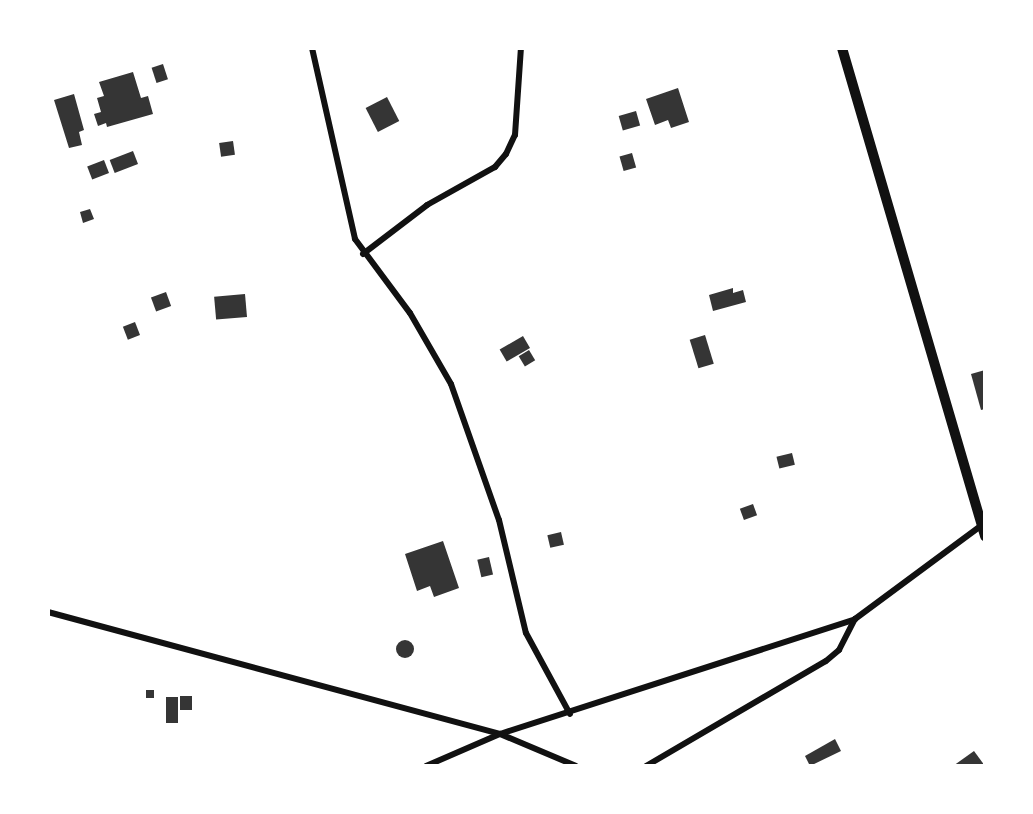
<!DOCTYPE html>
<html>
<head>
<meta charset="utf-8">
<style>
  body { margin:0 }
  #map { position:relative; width:1033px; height:814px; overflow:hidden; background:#fff; font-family:"Archivo Narrow",sans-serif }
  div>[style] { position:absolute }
  .building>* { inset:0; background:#353535; transform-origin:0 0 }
  .round { border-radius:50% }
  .minor>* { height:6px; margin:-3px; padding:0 3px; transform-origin:3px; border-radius:3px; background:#111 }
  .tertiary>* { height:10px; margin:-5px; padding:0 5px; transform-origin:5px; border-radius:5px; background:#111 }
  span { translate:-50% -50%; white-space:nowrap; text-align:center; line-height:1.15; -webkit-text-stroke:6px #fff; paint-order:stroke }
  .frame { position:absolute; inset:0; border:50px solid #fff; pointer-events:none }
</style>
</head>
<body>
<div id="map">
  <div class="building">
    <div style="left:163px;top:64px;width:16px;height:12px;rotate:72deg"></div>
    <div style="clip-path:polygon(133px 72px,141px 98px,148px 96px,153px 114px,107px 127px,106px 123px,98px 126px,94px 114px,101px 112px,97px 98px,104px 96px,99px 82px)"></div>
    <div style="clip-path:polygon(678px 88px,689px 122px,671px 128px,668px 120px,655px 125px,646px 99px)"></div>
    <div style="clip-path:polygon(74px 94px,84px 130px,79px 132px,82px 145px,69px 148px,54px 100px)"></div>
    <div style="left:387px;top:97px;width:27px;height:24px;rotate:63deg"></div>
    <div style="left:636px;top:111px;width:15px;height:18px;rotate:74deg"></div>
    <div style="left:233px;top:141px;width:14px;height:14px;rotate:82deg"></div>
    <div style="left:133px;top:151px;width:14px;height:25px;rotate:69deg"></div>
    <div style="left:632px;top:153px;width:15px;height:13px;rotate:74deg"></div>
    <div style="left:104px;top:160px;width:14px;height:18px;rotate:69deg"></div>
    <div style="clip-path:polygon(90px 209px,94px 219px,83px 223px,80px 212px)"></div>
    <div style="clip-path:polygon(733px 288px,733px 293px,743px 290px,746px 302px,713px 311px,709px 295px)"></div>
    <div style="left:166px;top:292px;width:15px;height:16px;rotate:70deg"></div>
    <div style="left:245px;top:294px;width:23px;height:31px;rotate:85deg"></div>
    <div style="left:135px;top:322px;width:14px;height:13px;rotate:69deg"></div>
    <div style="left:705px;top:335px;width:30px;height:16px;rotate:73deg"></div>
    <div style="left:523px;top:336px;width:14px;height:27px;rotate:60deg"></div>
    <div style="left:529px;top:350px;width:12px;height:12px;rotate:59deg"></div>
    <div style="clip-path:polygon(985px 370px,985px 409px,981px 410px,971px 374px)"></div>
    <div style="left:792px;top:453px;width:12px;height:16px;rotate:76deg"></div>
    <div style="left:753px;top:504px;width:12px;height:14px;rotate:70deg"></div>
    <div style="left:561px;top:532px;width:13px;height:14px;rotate:77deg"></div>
    <div style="clip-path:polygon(443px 541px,459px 588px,434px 597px,430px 586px,417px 591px,405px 554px)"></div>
    <div style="left:489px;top:557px;width:18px;height:12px;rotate:77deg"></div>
    <div class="round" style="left:396px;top:640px;width:18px;height:18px"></div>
    <div style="left:146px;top:690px;width:8px;height:8px"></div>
    <div style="left:180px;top:696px;width:12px;height:14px"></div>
    <div style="left:166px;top:697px;width:12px;height:26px"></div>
    <div style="clip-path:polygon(835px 739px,841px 751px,810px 766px,805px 756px)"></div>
    <div style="clip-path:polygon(974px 751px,985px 766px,953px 766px)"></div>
  </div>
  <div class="minor">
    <div style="left:312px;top:48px;width:196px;rotate:77.3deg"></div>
    <div style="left:355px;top:239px;width:92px;rotate:53.4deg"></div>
    <div style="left:410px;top:313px;width:82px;rotate:60deg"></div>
    <div style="left:451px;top:384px;width:144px;rotate:70.6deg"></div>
    <div style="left:499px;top:520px;width:116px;rotate:76.6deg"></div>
    <div style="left:526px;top:633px;width:92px;rotate:61.5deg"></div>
    <div style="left:363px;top:254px;width:81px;rotate:-37.4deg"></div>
    <div style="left:427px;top:205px;width:78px;rotate:-29.2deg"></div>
    <div style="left:495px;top:167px;width:17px;rotate:-50deg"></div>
    <div style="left:506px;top:154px;width:21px;rotate:-65deg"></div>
    <div style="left:515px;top:135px;width:87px;rotate:-86.1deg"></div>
    <div style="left:48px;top:612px;width:468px;rotate:15.1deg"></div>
    <div style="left:500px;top:734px;width:82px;rotate:22.8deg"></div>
    <div style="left:426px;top:766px;width:81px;rotate:-23.4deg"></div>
    <div style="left:500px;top:734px;width:373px;rotate:-17.9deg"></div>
    <div style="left:855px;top:619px;width:158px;rotate:-36.5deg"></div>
    <div style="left:646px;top:766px;width:208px;rotate:-30.3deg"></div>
    <div style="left:826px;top:661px;width:17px;rotate:-40deg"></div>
    <div style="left:839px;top:650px;width:35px;rotate:-63deg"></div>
  </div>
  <div class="tertiary">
    <div style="left:842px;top:48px;width:509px;rotate:73.67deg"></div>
  </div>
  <div class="frame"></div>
</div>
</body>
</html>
